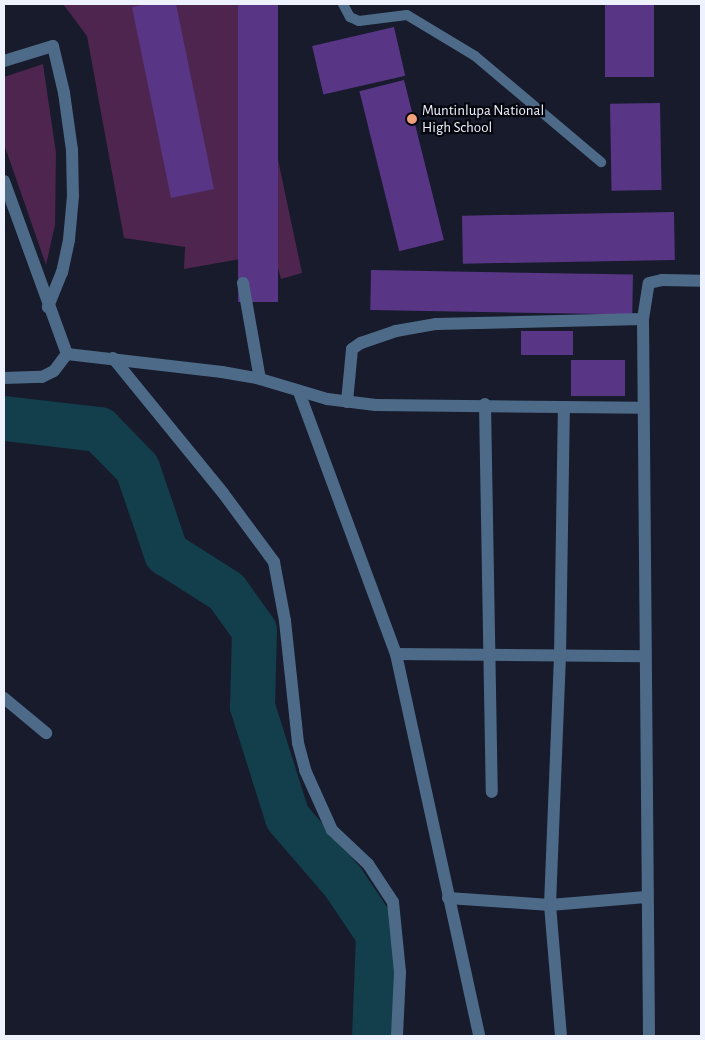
<!DOCTYPE html>
<html>
<head>
<meta charset="utf-8">
<style>
  body { margin:0 }
  #map { position:relative; width:705px; height:1040px; overflow:hidden; background:#171b2c; font-family:"Alegreya Sans",sans-serif }
  div>[style] { position:absolute }
  .green>* { inset:0; background:#4e254e }
  .river>* { height:45px; margin:-22.5px; padding:0 22.5px; transform-origin:22.5px; border-radius:22.5px; background:#133e4b }
  .building>* { inset:0; background:#583685; transform-origin:0 0 }
  .service>* { height:10px; margin:-5px; padding:0 5px; transform-origin:5px; border-radius:5px; background:#4d6b88 }
  .minor>* { height:12px; margin:-6px; padding:0 6px; transform-origin:6px; border-radius:6px; background:#4d6b88 }
  .dots>* { width:14px; height:14px; translate:-50% -50%; box-sizing:border-box; border:2px solid #05060d; border-radius:50% }
  span { translate:-50% -50%; white-space:nowrap; text-align:center; line-height:1.15; -webkit-text-stroke:4.5px #05060d; paint-order:stroke }
  .poi-label { font-size:15px; color:#eef2fe }
  .left { translate:0 -50%; text-align:left }
  .frame { position:absolute; inset:0; border:5px solid #eef2fe; pointer-events:none }
</style>
</head>
<body>
<div id="map">
  <div class="green">
    <div style="clip-path:polygon(63px 4px,245px 4px,302px 273px,281px 279px,274px 253px,184px 269px,185px 247px,124px 238px,87px 36px)"></div>
    <div style="clip-path:polygon(43px 64px,56px 153px,55px 225px,46px 265px,4px 144px,4px 77px)"></div>
  </div>
  <div class="river">
    <div style="left:4px;top:418px;width:96px;rotate:6.6deg"></div>
    <div style="left:99px;top:429px;width:54px;rotate:45.7deg"></div>
    <div style="left:137px;top:468px;width:90px;rotate:71.2deg"></div>
    <div style="left:166px;top:553px;width:71px;rotate:32.3deg"></div>
    <div style="left:226px;top:591px;width:48px;rotate:54.3deg"></div>
    <div style="left:254px;top:630px;width:76px;rotate:91.5deg"></div>
    <div style="left:252px;top:706px;width:116px;rotate:72.5deg"></div>
    <div style="left:287px;top:817px;width:86px;rotate:49.3deg"></div>
    <div style="left:343px;top:882px;width:63px;rotate:56.1deg"></div>
    <div style="left:378px;top:934px;width:102px;rotate:92.2deg"></div>
  </div>
  <div class="building">
    <div style="clip-path:polygon(146px 4px,176px 4px,214px 189px,171px 198px,132px 7px)"></div>
    <div style="left:238px;top:4px;width:40px;height:298px"></div>
    <div style="left:605px;top:4px;width:49px;height:73px"></div>
    <div style="left:394px;top:27px;width:50px;height:84px;rotate:77deg"></div>
    <div style="left:404px;top:80px;width:165px;height:46px;rotate:76deg"></div>
    <div style="left:660px;top:103px;width:87px;height:50px;rotate:89deg"></div>
    <div style="left:674px;top:212px;width:48px;height:212px;rotate:89deg"></div>
    <div style="left:371px;top:270px;width:262px;height:40px;rotate:1deg"></div>
    <div style="left:521px;top:331px;width:52px;height:24px"></div>
    <div style="left:571px;top:360px;width:54px;height:36px"></div>
  </div>
  <div class="service">
    <div style="left:343px;top:4px;width:15px;rotate:62deg"></div>
    <div style="left:350px;top:17px;width:10px;rotate:24deg"></div>
    <div style="left:359px;top:21px;width:48px;rotate:-7.1deg"></div>
    <div style="left:407px;top:15px;width:79px;rotate:31.1deg"></div>
    <div style="left:475px;top:56px;width:165px;rotate:40.1deg"></div>
  </div>
  <div class="minor">
    <div style="left:4px;top:61px;width:51px;rotate:-17deg"></div>
    <div style="left:53px;top:46px;width:48px;rotate:76.8deg"></div>
    <div style="left:64px;top:93px;width:58px;rotate:82deg"></div>
    <div style="left:72px;top:150px;width:46px;rotate:88.8deg"></div>
    <div style="left:73px;top:196px;width:44px;rotate:95.2deg"></div>
    <div style="left:69px;top:240px;width:33px;rotate:102deg"></div>
    <div style="left:62px;top:272px;width:38px;rotate:112deg"></div>
    <div style="left:4px;top:181px;width:184px;rotate:70deg"></div>
    <div style="left:243px;top:283px;width:97px;rotate:80deg"></div>
    <div style="left:67px;top:354px;width:156px;rotate:6.6deg"></div>
    <div style="left:222px;top:372px;width:39px;rotate:10deg"></div>
    <div style="left:260px;top:379px;width:70px;rotate:16.6deg"></div>
    <div style="left:327px;top:399px;width:49px;rotate:7deg"></div>
    <div style="left:376px;top:405px;width:266px;rotate:0.6deg"></div>
    <div style="left:113px;top:358px;width:174px;rotate:50.8deg"></div>
    <div style="left:223px;top:493px;width:86px;rotate:53.5deg"></div>
    <div style="left:274px;top:562px;width:60px;rotate:79.4deg"></div>
    <div style="left:285px;top:621px;width:123px;rotate:83.9deg"></div>
    <div style="left:298px;top:743px;width:28px;rotate:75deg"></div>
    <div style="left:305px;top:770px;width:66px;rotate:65.8deg"></div>
    <div style="left:332px;top:830px;width:50px;rotate:43.4deg"></div>
    <div style="left:368px;top:864px;width:45px;rotate:56.7deg"></div>
    <div style="left:393px;top:902px;width:70px;rotate:84.3deg"></div>
    <div style="left:400px;top:972px;width:64px;rotate:92.7deg"></div>
    <div style="left:4px;top:378px;width:38px;rotate:-2deg"></div>
    <div style="left:42px;top:377px;width:13px;rotate:-27deg"></div>
    <div style="left:54px;top:371px;width:21px;rotate:-53deg"></div>
    <div style="left:299px;top:392px;width:279px;rotate:69.7deg"></div>
    <div style="left:396px;top:654px;width:391px;rotate:77.7deg"></div>
    <div style="left:347px;top:402px;width:53px;rotate:-84.6deg"></div>
    <div style="left:352px;top:349px;width:11px;rotate:-34deg"></div>
    <div style="left:361px;top:343px;width:37px;rotate:-19deg"></div>
    <div style="left:396px;top:331px;width:41px;rotate:-9.9deg"></div>
    <div style="left:436px;top:324px;width:207px;rotate:-1.4deg"></div>
    <div style="left:485px;top:404px;width:388px;rotate:89deg"></div>
    <div style="left:396px;top:654px;width:248px;rotate:0.5deg"></div>
    <div style="left:4px;top:698px;width:55px;rotate:39.8deg"></div>
    <div style="left:448px;top:898px;width:102px;rotate:3.9deg"></div>
    <div style="left:550px;top:905px;width:96px;rotate:-4.8deg"></div>
    <div style="left:561px;top:1036px;width:131px;rotate:-94.8deg"></div>
    <div style="left:550px;top:905px;width:249px;rotate:-87.7deg"></div>
    <div style="left:560px;top:656px;width:249px;rotate:-89.1deg"></div>
    <div style="left:649px;top:1036px;width:717px;rotate:-90.48deg"></div>
    <div style="left:643px;top:319px;width:36px;rotate:-81deg"></div>
    <div style="left:649px;top:283px;width:13px;rotate:-13deg"></div>
    <div style="left:662px;top:280px;width:39px;rotate:1deg"></div>
  </div>
  <div class="dots">
    <div style="left:412px;top:119px;background:#f1a17c"></div>
  </div>
  <div class="poi-label">
    <span class="left" style="left:422px;top:119px">Muntinlupa National<br>High School</span>
  </div>
  <div class="frame"></div>
</div>
</body>
</html>
